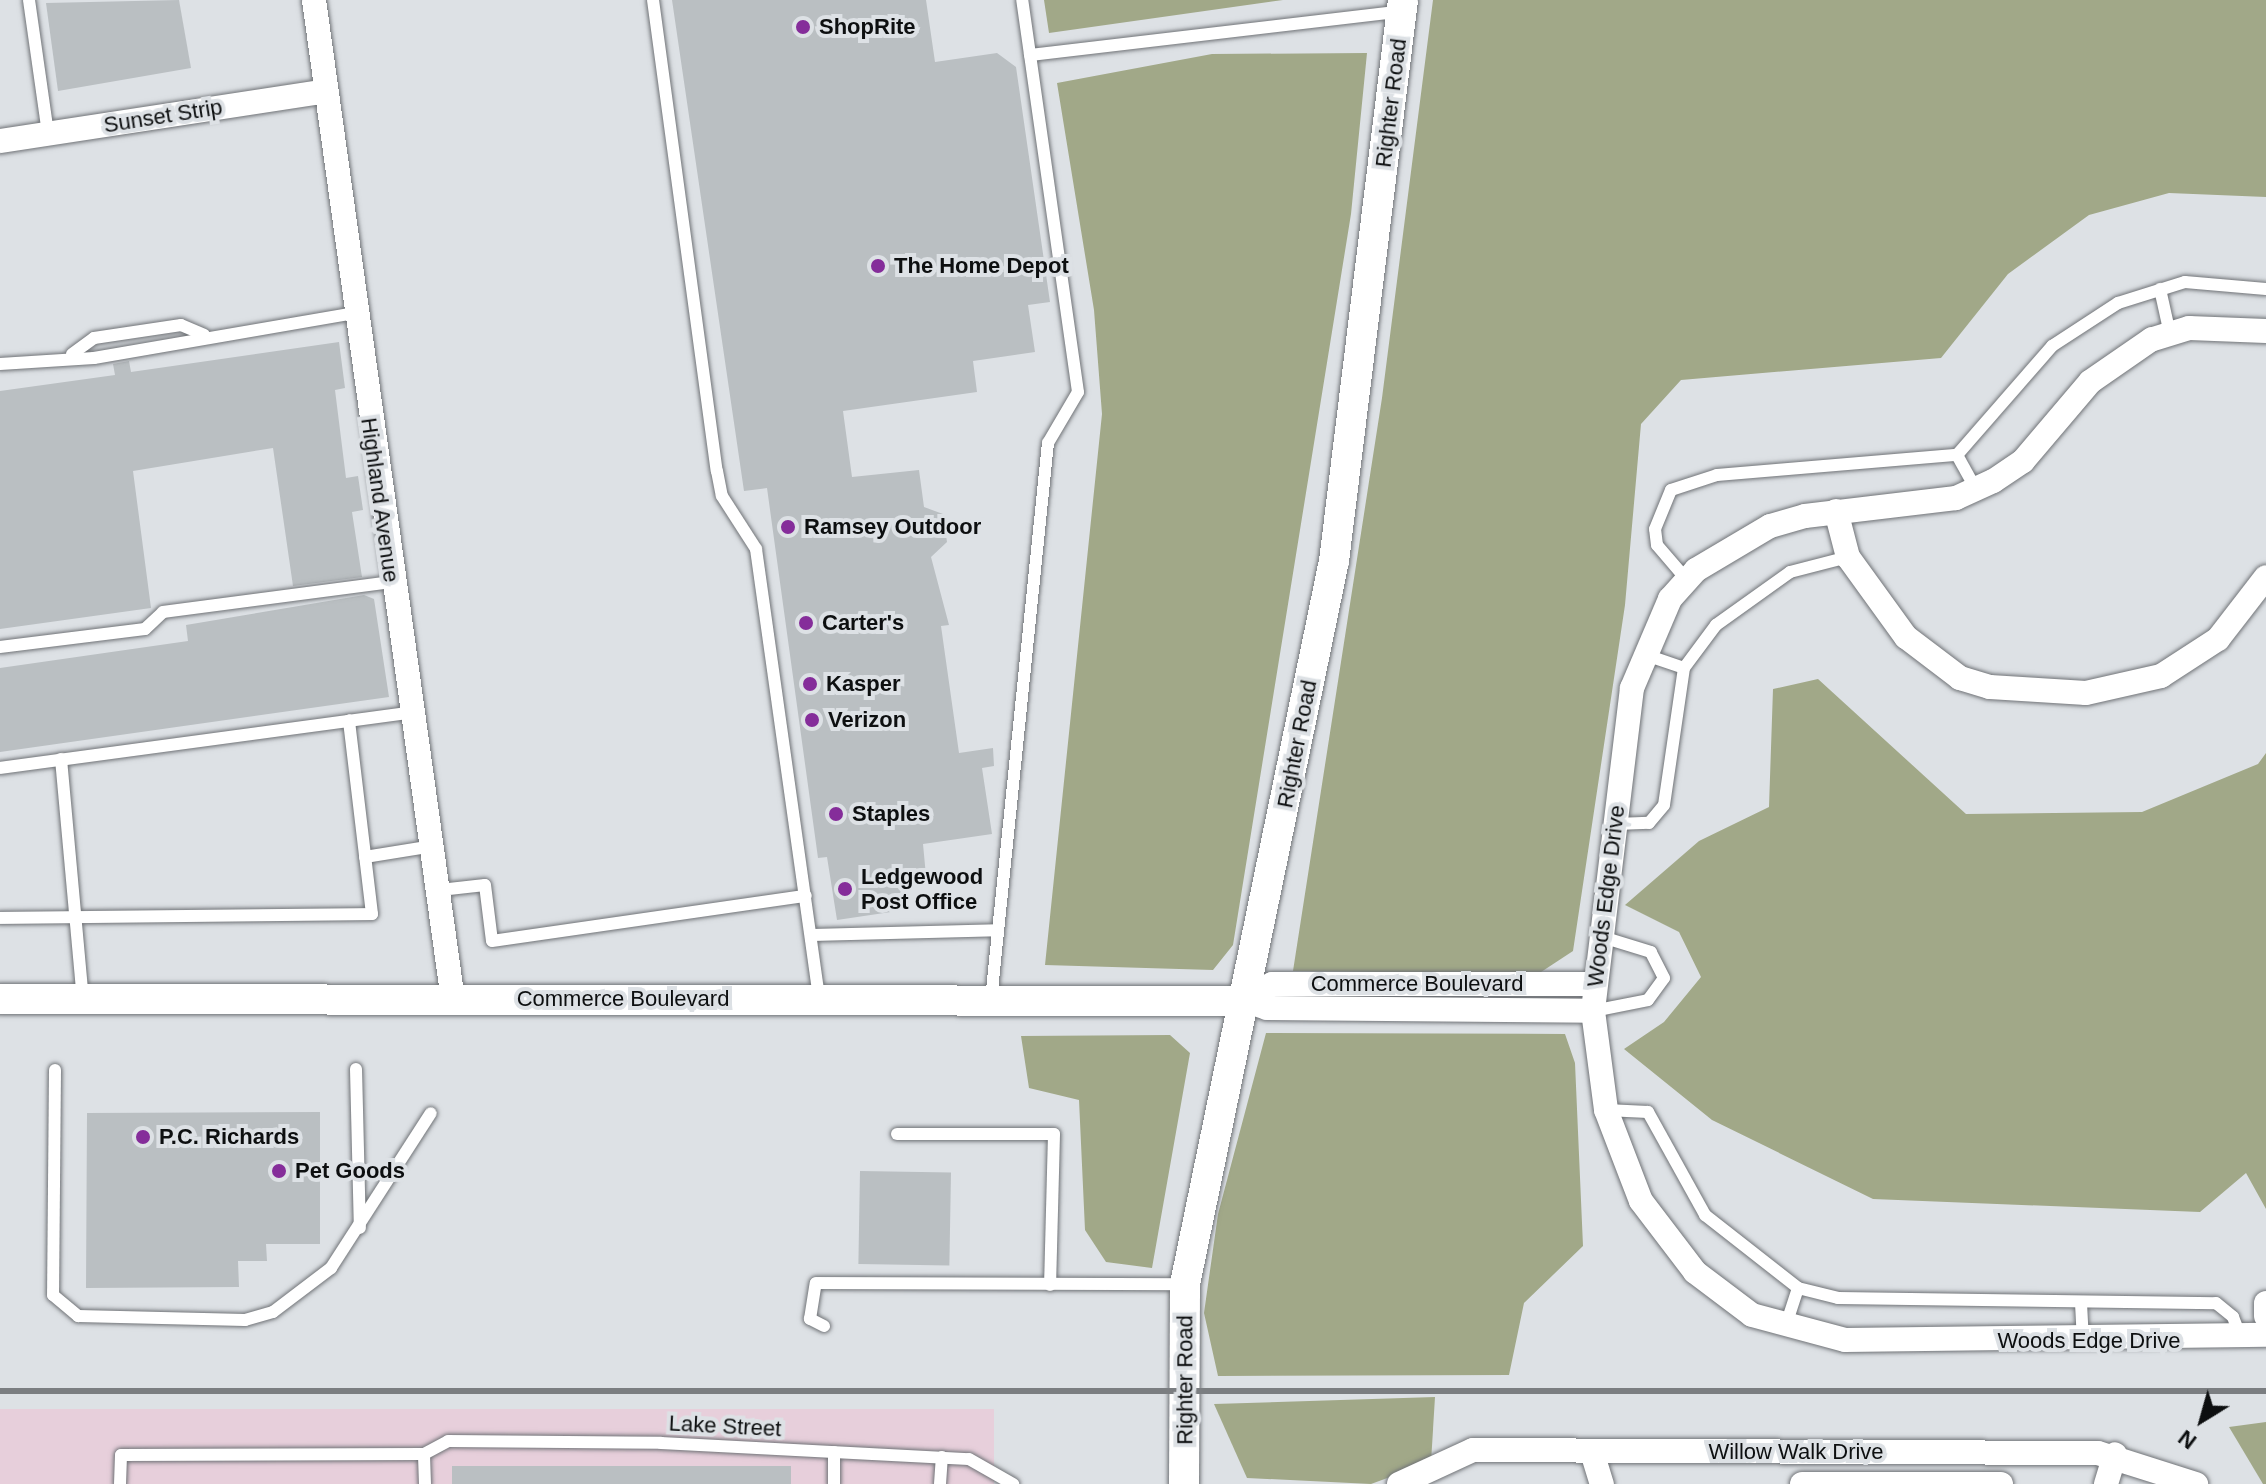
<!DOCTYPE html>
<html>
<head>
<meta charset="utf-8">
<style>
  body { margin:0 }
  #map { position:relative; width:2266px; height:1484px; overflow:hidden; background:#dde1e5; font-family:Arial,sans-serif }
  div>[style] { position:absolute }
  .commercial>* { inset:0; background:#e7cfdb; transform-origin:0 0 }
  .forest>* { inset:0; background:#a1a888 }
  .building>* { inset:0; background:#babfc2; transform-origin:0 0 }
  .roads { filter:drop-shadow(0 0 2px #707377) drop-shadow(0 0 2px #707377) }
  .service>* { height:12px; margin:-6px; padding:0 6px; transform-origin:6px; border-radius:6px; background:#fff }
  .minor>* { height:24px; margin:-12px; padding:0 12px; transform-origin:12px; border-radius:12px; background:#fff }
  .tertiary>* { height:30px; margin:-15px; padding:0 15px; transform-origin:15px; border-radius:15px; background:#fff }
  .rail>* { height:6px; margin:-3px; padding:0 3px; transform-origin:3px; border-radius:3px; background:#7b7e81 }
  .dots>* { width:22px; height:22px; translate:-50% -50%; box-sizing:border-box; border:4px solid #dde1e5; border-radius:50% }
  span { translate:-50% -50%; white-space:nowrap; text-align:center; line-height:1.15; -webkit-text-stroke:8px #dde1e5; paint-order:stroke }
  .poi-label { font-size:22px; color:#0d0f10; font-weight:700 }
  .left { translate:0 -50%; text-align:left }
  .street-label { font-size:22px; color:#0d0f10 }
  .north { position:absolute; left:2162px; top:1380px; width:80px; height:80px; -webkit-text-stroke:6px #dde1e5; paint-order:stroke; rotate:217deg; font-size:22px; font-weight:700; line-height:32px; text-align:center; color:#0d0f10 }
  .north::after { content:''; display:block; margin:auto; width:28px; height:36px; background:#0d0f10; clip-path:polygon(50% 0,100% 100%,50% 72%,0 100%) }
</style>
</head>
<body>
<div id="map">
  <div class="commercial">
    <div style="left:0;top:1409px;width:994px;height:75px"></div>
  </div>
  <div class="forest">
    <div style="clip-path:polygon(1044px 0,1283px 0,1049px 33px)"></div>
    <div style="clip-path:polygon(1433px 0,2266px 0,2266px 197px,2169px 193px,2089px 215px,2008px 274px,1941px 358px,1681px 380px,1641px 424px,1625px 605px,1573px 951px,1538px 974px,1293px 971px,1382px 398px)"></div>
    <div style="clip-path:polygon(1367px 53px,1351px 214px,1233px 945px,1213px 970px,1045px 965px,1102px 414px,1094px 310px,1057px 83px,1212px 54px)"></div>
    <div style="clip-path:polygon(1818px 679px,1966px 814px,2142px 812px,2258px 764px,2266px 753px,2266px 1209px,2246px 1173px,2200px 1212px,1873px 1199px,1712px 1120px,1624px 1049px,1664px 1022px,1701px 977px,1679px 932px,1625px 905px,1699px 841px,1769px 807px,1773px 689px)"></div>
    <div style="clip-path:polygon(1266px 1033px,1565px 1034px,1575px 1063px,1583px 1246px,1524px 1303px,1509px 1375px,1218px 1376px,1204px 1313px,1218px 1214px)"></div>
    <div style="clip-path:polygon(1170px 1035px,1190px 1053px,1152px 1268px,1106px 1262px,1085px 1230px,1079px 1100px,1029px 1088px,1021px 1036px)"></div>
    <div style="clip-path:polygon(1435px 1397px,1431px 1462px,1371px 1484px,1247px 1478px,1214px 1404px)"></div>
    <div style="clip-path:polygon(2266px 1422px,2266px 1484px,2263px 1484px,2229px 1427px)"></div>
  </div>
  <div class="building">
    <div style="clip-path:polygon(179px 0,191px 68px,58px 91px,46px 3px)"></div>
    <div style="clip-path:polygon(672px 0,926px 0,935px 62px,997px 53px,1016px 67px,1050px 302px,1028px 305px,1035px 352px,973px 361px,977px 392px,843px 411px,852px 477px,919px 470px,924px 507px,943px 514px,947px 542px,931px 557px,949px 625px,941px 626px,959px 753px,993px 748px,994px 766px,982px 768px,992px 834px,923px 844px,926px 876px,907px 879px,911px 909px,837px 920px,827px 857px,818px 858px,767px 488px,744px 491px)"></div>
    <div style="clip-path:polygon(339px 342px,345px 388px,335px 390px,346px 478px,358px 476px,363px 510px,352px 512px,362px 577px,293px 586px,273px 448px,133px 471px,151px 608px,0 629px,0 391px,115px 375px,113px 364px,129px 361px,131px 372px)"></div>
    <div style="clip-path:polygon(364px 595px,374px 599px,389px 697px,0 752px,0 668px,188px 641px,186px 625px)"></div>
    <div style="clip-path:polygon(320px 1112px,320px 1244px,266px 1244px,267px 1261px,238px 1261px,239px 1287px,86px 1288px,87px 1113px)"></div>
    <div style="left:860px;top:1171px;width:91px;height:93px;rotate:1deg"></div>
    <div style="left:452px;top:1466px;width:339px;height:18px"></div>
  </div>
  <div class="roads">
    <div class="service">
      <div style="left:29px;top:0;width:135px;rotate:81.9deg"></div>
      <div style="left:653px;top:0;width:475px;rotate:82.3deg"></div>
      <div style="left:717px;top:471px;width:25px;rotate:79deg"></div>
      <div style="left:722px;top:496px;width:63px;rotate:57.3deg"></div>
      <div style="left:756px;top:549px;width:452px;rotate:82deg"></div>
      <div style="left:1030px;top:55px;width:375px;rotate:-6.7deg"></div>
      <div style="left:2160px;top:289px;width:46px;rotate:77.5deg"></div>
      <div style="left:72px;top:354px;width:27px;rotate:-36deg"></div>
      <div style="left:94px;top:338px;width:88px;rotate:-8.5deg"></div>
      <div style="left:181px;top:325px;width:25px;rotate:23deg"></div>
      <div style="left:0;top:364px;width:94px;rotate:-3.7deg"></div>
      <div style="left:94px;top:358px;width:264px;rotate:-9.8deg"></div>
      <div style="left:1957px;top:455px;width:39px;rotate:61deg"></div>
      <div style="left:1687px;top:580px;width:46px;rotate:-130.6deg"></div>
      <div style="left:1657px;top:545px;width:16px;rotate:-97deg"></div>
      <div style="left:1655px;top:529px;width:42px;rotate:-67.7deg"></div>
      <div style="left:1671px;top:490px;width:48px;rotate:-18.1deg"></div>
      <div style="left:1717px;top:475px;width:241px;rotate:-4.8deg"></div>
      <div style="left:1957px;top:455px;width:145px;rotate:-48.9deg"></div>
      <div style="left:2052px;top:346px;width:79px;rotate:-33.1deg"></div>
      <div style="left:2118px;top:303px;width:70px;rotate:-17.4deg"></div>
      <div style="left:2185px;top:282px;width:81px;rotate:4.9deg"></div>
      <div style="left:0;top:647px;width:146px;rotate:-7.1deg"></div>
      <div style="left:145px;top:629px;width:25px;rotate:-43deg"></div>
      <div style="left:163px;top:612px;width:230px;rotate:-7.5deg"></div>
      <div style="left:1643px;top:654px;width:43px;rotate:18.9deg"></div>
      <div style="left:61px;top:759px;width:241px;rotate:84.8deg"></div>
      <div style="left:0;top:768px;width:418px;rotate:-7.7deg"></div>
      <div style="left:1616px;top:824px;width:33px;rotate:-2deg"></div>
      <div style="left:1649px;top:823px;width:23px;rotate:-50deg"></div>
      <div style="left:1664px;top:805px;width:138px;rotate:-81.7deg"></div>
      <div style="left:1684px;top:668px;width:54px;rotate:-53.3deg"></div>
      <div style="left:1716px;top:625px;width:91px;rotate:-35.6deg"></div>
      <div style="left:1790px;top:572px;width:60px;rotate:-14.5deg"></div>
      <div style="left:365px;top:857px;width:69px;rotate:-9.2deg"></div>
      <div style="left:440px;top:890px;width:45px;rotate:-6.3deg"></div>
      <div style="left:485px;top:885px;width:56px;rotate:82.9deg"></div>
      <div style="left:492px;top:941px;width:317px;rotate:-8.2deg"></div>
      <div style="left:0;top:918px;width:372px;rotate:-0.6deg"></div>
      <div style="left:372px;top:914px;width:195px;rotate:-96.8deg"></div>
      <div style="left:812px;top:935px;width:186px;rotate:-1.5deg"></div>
      <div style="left:991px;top:1000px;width:560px;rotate:-84.16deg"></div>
      <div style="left:1048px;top:443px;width:59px;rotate:-59.5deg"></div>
      <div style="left:1078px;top:392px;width:396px;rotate:-98.1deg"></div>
      <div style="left:1593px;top:1011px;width:56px;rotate:-11.3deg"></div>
      <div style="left:1648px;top:1000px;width:27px;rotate:-54deg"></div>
      <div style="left:1664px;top:978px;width:29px;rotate:-117deg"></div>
      <div style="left:1651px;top:952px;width:51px;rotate:-163deg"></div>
      <div style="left:356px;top:1069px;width:159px;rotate:88.6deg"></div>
      <div style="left:55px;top:1070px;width:225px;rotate:90.5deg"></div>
      <div style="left:53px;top:1295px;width:33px;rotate:40deg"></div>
      <div style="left:78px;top:1316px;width:167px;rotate:1.4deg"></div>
      <div style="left:245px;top:1320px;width:29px;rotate:-16deg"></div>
      <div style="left:273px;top:1312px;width:73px;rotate:-37.2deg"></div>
      <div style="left:331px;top:1268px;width:184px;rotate:-57.2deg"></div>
      <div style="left:1606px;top:1110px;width:42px;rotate:2.7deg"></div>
      <div style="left:1648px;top:1112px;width:118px;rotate:61deg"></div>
      <div style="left:1705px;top:1215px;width:118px;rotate:38.1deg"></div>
      <div style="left:1798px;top:1288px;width:41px;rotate:14deg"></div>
      <div style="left:1838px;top:1298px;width:378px;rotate:0.8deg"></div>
      <div style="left:2216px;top:1303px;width:22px;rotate:39deg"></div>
      <div style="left:2233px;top:1317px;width:22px;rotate:69deg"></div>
      <div style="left:897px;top:1134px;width:157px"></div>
      <div style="left:1054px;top:1134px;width:151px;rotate:91.5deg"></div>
      <div style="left:2081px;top:1303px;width:36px;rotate:87deg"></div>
      <div style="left:1786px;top:1325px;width:39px;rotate:-72deg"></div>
      <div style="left:824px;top:1326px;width:16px;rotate:-153deg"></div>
      <div style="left:810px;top:1319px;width:36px;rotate:-81deg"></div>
      <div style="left:816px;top:1283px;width:369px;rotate:0.2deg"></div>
      <div style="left:834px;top:1452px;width:32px;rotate:90deg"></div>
      <div style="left:120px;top:1484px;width:29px;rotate:-88deg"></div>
      <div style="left:121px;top:1455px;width:303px;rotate:-0.2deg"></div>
      <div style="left:425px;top:1484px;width:30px;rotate:-92deg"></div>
      <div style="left:424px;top:1454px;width:27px;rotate:-28deg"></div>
      <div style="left:448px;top:1441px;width:213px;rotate:0.5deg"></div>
      <div style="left:661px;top:1443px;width:308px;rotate:3deg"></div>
      <div style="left:969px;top:1459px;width:51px;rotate:29.6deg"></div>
      <div style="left:940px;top:1484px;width:27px;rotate:-86deg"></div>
    </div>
    <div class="minor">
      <div style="left:314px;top:0;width:1010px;rotate:82.09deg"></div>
      <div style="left:0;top:141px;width:330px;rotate:-8.7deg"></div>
      <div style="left:2266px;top:331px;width:77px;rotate:-177.8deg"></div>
      <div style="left:2189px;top:328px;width:39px;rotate:163deg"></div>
      <div style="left:2152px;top:339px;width:75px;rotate:145.3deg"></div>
      <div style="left:2090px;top:382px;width:104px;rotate:130.3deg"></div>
      <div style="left:2023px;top:461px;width:36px;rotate:146deg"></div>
      <div style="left:1993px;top:481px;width:41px;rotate:155.3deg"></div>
      <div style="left:1956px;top:498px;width:152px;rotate:173.2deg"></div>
      <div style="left:1805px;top:516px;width:36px;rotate:164deg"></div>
      <div style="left:1770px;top:526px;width:86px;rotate:149.3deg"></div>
      <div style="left:1696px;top:570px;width:39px;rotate:132deg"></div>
      <div style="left:1670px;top:599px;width:97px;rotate:113.1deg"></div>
      <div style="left:1632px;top:688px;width:325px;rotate:96.9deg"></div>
      <div style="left:1593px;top:1011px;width:100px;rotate:82.5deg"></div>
      <div style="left:1606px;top:1110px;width:97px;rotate:69deg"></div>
      <div style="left:1641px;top:1201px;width:89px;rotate:52.7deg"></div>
      <div style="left:1695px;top:1272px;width:71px;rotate:37deg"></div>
      <div style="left:1752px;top:1315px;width:96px;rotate:15deg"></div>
      <div style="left:1845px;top:1340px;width:421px;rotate:-0.7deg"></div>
      <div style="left:1836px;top:511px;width:48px;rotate:75.4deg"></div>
      <div style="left:1848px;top:557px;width:99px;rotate:54.1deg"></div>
      <div style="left:1906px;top:637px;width:68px;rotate:37.2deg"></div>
      <div style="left:1960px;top:678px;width:31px;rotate:17deg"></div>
      <div style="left:1990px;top:687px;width:96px;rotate:3.6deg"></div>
      <div style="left:2086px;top:693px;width:77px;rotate:-12.8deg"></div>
      <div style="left:2161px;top:676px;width:68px;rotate:-33deg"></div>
      <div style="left:2218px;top:639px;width:78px;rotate:-52.3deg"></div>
      <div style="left:1246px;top:1001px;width:31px;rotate:-33deg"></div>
      <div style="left:1272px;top:984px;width:321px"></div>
      <div style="left:1246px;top:1001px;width:22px;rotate:18deg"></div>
      <div style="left:1267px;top:1008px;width:326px;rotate:0.5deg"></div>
      <div style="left:2266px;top:1303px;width:13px;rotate:90deg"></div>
      <div style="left:1592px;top:1452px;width:34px;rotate:73deg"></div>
      <div style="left:1399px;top:1484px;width:81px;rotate:-24.7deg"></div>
      <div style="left:1473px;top:1450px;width:625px;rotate:0.28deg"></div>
      <div style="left:2098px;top:1453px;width:103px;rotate:17.6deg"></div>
      <div style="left:1802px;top:1484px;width:199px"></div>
      <div style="left:2106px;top:1484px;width:31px;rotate:-73deg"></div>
    </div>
    <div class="tertiary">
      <div style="left:0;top:999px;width:1246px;rotate:0.09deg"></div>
      <div style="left:1184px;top:1484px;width:200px;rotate:-89.7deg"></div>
      <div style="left:1185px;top:1284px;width:738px;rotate:-78.36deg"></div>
      <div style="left:1334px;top:561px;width:565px;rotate:-82.99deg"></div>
    </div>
  </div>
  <div class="rail">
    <div style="left:0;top:1391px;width:2266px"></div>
  </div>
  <div class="dots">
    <div style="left:803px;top:27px;background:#852d9a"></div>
    <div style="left:878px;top:266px;background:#852d9a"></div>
    <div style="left:788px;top:527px;background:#852d9a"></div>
    <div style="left:806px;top:623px;background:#852d9a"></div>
    <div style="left:810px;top:684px;background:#852d9a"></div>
    <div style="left:812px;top:720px;background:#852d9a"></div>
    <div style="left:836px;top:814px;background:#852d9a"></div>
    <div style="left:845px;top:889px;background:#852d9a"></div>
    <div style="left:143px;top:1137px;background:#852d9a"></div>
    <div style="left:279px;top:1171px;background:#852d9a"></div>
  </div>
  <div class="poi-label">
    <span class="left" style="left:819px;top:27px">ShopRite</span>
    <span class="left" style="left:894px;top:266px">The Home Depot</span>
    <span class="left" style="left:804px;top:527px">Ramsey Outdoor</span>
    <span class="left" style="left:822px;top:623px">Carter's</span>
    <span class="left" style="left:826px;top:684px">Kasper</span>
    <span class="left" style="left:828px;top:720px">Verizon</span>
    <span class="left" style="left:852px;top:814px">Staples</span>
    <span class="left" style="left:861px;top:889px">Ledgewood<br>Post Office</span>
    <span class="left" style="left:159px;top:1137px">P.C. Richards</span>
    <span class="left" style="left:295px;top:1171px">Pet Goods</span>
  </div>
  <div class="street-label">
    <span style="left:1391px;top:103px;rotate:-83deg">Righter Road</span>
    <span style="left:163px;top:116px;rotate:-9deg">Sunset Strip</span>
    <span style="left:380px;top:500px;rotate:82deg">Highland Avenue</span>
    <span style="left:1297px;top:744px;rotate:-79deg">Righter Road</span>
    <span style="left:1606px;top:896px;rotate:-83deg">Woods Edge Drive</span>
    <span style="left:1417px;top:984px">Commerce Boulevard</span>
    <span style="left:623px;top:999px">Commerce Boulevard</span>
    <span style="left:2089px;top:1341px">Woods Edge Drive</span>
    <span style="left:1185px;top:1380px;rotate:-90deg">Righter Road</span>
    <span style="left:725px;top:1426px;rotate:3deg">Lake Street</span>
    <span style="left:1796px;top:1452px">Willow Walk Drive</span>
  </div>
  <div class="north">N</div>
</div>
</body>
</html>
